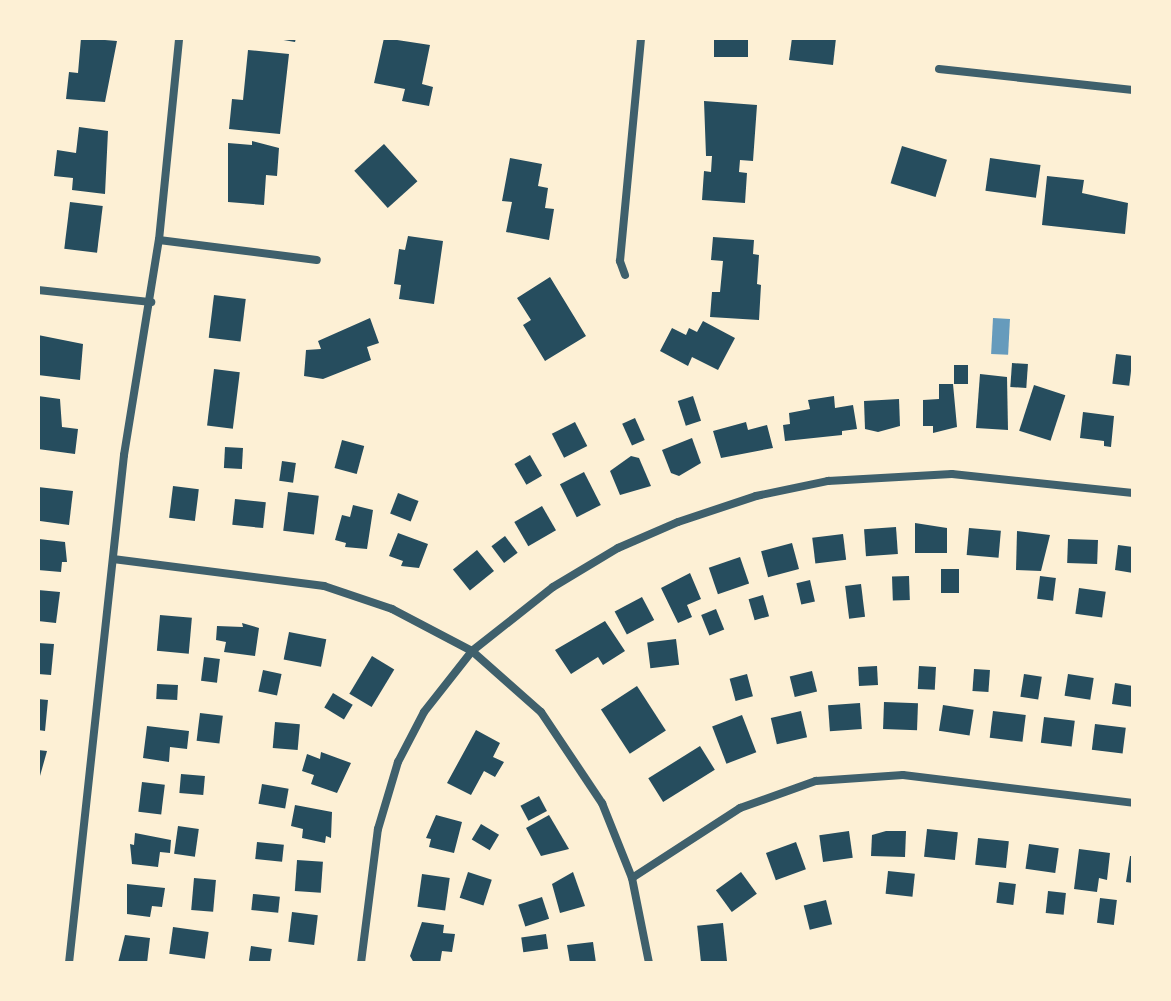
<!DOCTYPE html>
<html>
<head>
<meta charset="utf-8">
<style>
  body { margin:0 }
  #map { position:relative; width:1171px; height:1001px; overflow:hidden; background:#fdf0d5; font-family:Raleway,sans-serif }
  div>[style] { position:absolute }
  .water>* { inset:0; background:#669bbc; transform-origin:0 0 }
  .building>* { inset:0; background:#264d5e; transform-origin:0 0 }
  .minor>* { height:8px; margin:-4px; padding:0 4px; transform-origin:4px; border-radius:4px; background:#3f606c }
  span { translate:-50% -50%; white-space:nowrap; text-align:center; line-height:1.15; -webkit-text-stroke:6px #fdf0d5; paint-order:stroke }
  .frame { position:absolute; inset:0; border:40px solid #fdf0d5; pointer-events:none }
</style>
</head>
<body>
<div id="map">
  <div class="water">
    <div style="left:993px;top:318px;width:17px;height:36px;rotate:3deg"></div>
  </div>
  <div class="building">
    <div style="clip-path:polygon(81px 38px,117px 41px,105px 102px,66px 99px,69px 72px,78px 73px)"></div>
    <div style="clip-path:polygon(272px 38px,296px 38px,295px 42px)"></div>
    <div style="clip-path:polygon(384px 38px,430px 45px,422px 84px,433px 87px,429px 106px,402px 101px,405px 89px,374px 83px)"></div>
    <div style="left:714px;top:38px;width:34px;height:19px"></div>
    <div style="clip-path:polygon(792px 38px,836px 38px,833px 65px,789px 60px)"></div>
    <div style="clip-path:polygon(248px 50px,289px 54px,280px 134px,229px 129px,232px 99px,243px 100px)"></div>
    <div style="clip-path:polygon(704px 101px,757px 105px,753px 161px,740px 160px,739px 172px,747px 173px,745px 203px,702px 200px,704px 171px,711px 172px,712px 156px,706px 156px)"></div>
    <div style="clip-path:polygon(79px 127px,108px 131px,105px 194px,72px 190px,73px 178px,54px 176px,57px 150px,76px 153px)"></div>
    <div style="clip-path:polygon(252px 141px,279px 148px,277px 176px,266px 175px,264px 205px,228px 202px,228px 143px,252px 145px)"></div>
    <div style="left:384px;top:144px;width:50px;height:40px;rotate:48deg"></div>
    <div style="left:902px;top:146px;width:47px;height:39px;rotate:17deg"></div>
    <div style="clip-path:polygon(510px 158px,542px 164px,538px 186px,548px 188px,545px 208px,554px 209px,549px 240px,506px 232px,512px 202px,502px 201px)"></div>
    <div style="left:990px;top:158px;width:51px;height:33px;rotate:8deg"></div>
    <div style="clip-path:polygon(1047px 176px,1084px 180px,1082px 193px,1128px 203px,1125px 234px,1042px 225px)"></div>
    <div style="left:70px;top:202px;width:33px;height:47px;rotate:7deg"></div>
    <div style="clip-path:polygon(408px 236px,443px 241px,434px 304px,399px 299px,401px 285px,394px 284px,399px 249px,405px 250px)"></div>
    <div style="clip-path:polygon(713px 237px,754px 240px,753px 254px,759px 255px,757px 284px,761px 285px,759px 320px,710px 317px,712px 292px,720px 292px,723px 261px,711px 260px)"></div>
    <div style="clip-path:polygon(550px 277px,586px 336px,545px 361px,523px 325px,531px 320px,517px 298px)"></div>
    <div style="left:214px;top:295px;width:32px;height:43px;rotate:7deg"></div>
    <div style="clip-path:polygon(370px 318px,379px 343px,367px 347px,371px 360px,323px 379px,304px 376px,306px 350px,321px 349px,318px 341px)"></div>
    <div style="clip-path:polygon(703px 321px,735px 338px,718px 370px,692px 357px,688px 366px,660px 351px,672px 328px,686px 335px,689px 328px,697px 332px)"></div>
    <div style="clip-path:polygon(38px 335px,83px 344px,80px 380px,38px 375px)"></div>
    <div style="left:1116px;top:354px;width:17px;height:30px;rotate:7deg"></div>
    <div style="left:1012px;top:363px;width:16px;height:24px;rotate:4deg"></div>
    <div style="left:954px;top:365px;width:14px;height:19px"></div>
    <div style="left:214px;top:369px;width:26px;height:57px;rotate:7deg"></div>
    <div style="clip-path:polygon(980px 374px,1007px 377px,1008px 430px,976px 428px)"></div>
    <div style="clip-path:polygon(939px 384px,953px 384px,957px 427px,933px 433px,933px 426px,923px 426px,923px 400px,939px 399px)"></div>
    <div style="left:1034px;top:385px;width:33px;height:48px;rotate:18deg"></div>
    <div style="clip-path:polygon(38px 396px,60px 399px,62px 427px,78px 429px,75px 454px,38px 449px)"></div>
    <div style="left:693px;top:396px;width:26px;height:16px;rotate:72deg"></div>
    <div style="clip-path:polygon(834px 396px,835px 408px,853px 405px,857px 429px,842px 431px,842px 435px,785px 441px,783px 425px,790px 424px,789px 413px,810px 409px,808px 400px)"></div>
    <div style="clip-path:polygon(899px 399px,900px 426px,878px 432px,865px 429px,864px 401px)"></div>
    <div style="clip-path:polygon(1083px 412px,1114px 416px,1111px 447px,1104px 446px,1104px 441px,1080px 438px)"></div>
    <div style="left:635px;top:418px;width:24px;height:14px;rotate:66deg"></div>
    <div style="left:575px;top:422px;width:27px;height:26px;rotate:63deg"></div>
    <div style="clip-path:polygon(746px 422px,748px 430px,767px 425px,773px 448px,721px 458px,713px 431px)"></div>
    <div style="clip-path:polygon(692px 438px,701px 463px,679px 476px,671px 473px,662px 450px)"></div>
    <div style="left:342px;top:440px;width:23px;height:29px;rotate:15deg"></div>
    <div style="left:225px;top:447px;width:18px;height:21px;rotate:3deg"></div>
    <div style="left:530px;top:455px;width:24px;height:18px;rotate:60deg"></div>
    <div style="clip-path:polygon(631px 456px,639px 458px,651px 486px,620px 495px,610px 471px)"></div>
    <div style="left:282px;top:461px;width:14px;height:20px;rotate:8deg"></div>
    <div style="left:584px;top:472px;width:37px;height:27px;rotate:63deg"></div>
    <div style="left:173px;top:486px;width:26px;height:32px;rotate:7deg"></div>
    <div style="clip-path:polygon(38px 487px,73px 491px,69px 525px,40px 521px)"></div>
    <div style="left:288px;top:492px;width:31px;height:39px;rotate:7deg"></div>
    <div style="left:398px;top:493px;width:22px;height:22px;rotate:21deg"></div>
    <div style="left:235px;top:499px;width:31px;height:26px;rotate:6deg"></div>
    <div style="clip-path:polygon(353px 505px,373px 510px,367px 549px,345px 547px,346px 543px,335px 540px,342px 515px,350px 517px)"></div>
    <div style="left:542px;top:506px;width:28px;height:32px;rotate:60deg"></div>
    <div style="clip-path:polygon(915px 523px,947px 528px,947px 553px,915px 553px)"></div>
    <div style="left:896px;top:527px;width:27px;height:32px;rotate:86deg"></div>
    <div style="left:969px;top:528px;width:32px;height:27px;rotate:5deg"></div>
    <div style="clip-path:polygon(1017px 531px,1050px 535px,1041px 571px,1016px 570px)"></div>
    <div style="clip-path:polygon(398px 533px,428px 544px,419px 568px,401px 566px,403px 561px,389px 556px)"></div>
    <div style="left:843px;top:534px;width:26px;height:31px;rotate:83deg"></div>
    <div style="left:505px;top:536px;width:21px;height:17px;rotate:53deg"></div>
    <div style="clip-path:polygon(39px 539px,65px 542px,67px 562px,62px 562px,61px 572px,38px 570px)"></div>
    <div style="left:1068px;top:539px;width:30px;height:24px;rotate:2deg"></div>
    <div style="left:792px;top:543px;width:27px;height:32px;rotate:75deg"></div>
    <div style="clip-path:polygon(1118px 545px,1133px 547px,1133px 573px,1115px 570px)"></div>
    <div style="left:477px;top:550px;width:27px;height:31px;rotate:51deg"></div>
    <div style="left:740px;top:557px;width:28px;height:33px;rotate:71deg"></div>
    <div style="left:941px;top:569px;width:18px;height:24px"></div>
    <div style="clip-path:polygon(690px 573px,701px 599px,687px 605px,692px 617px,678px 623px,661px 588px)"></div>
    <div style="left:909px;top:576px;width:24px;height:17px;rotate:88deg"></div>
    <div style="left:1040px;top:576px;width:16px;height:23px;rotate:7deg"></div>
    <div style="left:810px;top:580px;width:22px;height:14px;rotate:77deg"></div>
    <div style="left:861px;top:584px;width:33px;height:16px;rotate:83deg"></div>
    <div style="left:1079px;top:588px;width:27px;height:26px;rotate:8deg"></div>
    <div style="clip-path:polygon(38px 590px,60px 592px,56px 623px,38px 621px)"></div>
    <div style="left:763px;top:595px;width:22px;height:15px;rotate:74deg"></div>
    <div style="left:642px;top:597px;width:26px;height:31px;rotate:62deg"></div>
    <div style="left:716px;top:609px;width:22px;height:16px;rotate:68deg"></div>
    <div style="left:160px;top:615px;width:32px;height:36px;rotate:5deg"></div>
    <div style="clip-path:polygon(605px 621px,625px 651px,603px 665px,598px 657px,571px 674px,555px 650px)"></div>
    <div style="clip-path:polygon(242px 623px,259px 628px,255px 656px,224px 652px,226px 642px,216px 640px,217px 626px,243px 627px)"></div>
    <div style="left:289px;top:632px;width:38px;height:28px;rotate:11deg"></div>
    <div style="left:676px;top:639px;width:26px;height:29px;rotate:83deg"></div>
    <div style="clip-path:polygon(38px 643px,54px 644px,51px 675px,38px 674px)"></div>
    <div style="left:372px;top:656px;width:26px;height:44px;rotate:31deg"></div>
    <div style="left:204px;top:657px;width:16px;height:24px;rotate:7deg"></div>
    <div style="left:877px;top:666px;width:19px;height:19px;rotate:87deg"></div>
    <div style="left:919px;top:666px;width:17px;height:23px;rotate:3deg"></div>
    <div style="left:974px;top:669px;width:16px;height:22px;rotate:4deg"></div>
    <div style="left:263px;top:670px;width:19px;height:22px;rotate:12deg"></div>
    <div style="left:812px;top:671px;width:21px;height:23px;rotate:76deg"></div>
    <div style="left:747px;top:674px;width:23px;height:18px;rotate:75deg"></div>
    <div style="left:1024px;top:674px;width:18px;height:23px;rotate:9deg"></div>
    <div style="left:1068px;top:674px;width:26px;height:22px;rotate:9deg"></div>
    <div style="clip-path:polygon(1115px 683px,1133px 686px,1133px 707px,1112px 704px)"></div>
    <div style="left:157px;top:684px;width:21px;height:15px;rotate:3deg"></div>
    <div style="left:637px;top:686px;width:53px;height:43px;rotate:57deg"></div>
    <div style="left:333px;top:693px;width:23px;height:17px;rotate:31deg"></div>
    <div style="clip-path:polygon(38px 699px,48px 700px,45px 731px,38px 730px)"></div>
    <div style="left:884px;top:702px;width:34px;height:27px;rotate:2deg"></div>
    <div style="left:860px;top:703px;width:26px;height:32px;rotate:86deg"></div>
    <div style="left:943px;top:705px;width:31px;height:26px;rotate:9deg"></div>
    <div style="left:801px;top:711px;width:27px;height:31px;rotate:77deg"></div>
    <div style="left:993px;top:711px;width:33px;height:27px;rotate:7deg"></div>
    <div style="left:200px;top:713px;width:23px;height:28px;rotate:7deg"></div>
    <div style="left:742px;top:715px;width:40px;height:32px;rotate:69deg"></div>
    <div style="left:1044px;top:717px;width:31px;height:26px;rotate:7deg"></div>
    <div style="left:275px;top:722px;width:25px;height:26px;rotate:5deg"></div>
    <div style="left:1095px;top:724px;width:31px;height:26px;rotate:7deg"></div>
    <div style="clip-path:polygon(147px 726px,189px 731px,187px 749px,170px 747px,169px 762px,143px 758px)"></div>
    <div style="clip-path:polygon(476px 730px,500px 743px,493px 757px,504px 762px,495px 777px,484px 771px,471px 795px,447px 783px)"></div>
    <div style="left:700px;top:746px;width:28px;height:61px;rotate:58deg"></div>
    <div style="clip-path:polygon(38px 750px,47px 751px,40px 776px,38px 776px)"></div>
    <div style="clip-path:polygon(321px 752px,351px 763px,337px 793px,311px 784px,314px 775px,302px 771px,307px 754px,320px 759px)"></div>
    <div style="left:181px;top:774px;width:24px;height:19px;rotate:5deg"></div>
    <div style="left:142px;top:782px;width:23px;height:30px;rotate:7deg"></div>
    <div style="left:262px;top:784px;width:27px;height:20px;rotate:10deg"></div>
    <div style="left:539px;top:796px;width:17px;height:21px;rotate:62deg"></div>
    <div style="clip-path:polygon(295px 805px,332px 812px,331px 838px,326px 836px,325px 843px,302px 838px,303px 829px,291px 826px)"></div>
    <div style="clip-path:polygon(436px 815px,462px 822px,454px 853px,429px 847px,431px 839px,426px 838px)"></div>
    <div style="clip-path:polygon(549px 815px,569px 849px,541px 856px,526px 828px)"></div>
    <div style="left:481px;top:824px;width:21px;height:18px;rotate:31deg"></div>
    <div style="left:178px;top:826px;width:21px;height:28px;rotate:8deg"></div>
    <div style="left:927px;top:829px;width:31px;height:28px;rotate:6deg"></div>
    <div style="left:849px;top:831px;width:27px;height:30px;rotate:82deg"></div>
    <div style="clip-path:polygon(886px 831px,906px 831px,905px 857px,871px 856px,872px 835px)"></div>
    <div style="clip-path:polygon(135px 833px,171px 840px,170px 853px,160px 852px,158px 867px,132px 864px,130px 844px,134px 845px)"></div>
    <div style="left:978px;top:838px;width:31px;height:27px;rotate:6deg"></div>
    <div style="left:257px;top:842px;width:27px;height:17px;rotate:6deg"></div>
    <div style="left:796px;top:842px;width:29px;height:32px;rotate:70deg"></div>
    <div style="left:1029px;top:844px;width:30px;height:25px;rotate:8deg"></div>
    <div style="clip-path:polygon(1079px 849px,1110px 853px,1107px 880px,1099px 878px,1097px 892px,1074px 889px)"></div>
    <div style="clip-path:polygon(1130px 856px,1133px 856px,1133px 883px,1126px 882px)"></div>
    <div style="left:297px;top:860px;width:26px;height:31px;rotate:4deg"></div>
    <div style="left:888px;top:871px;width:27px;height:23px;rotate:6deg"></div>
    <div style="left:468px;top:872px;width:25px;height:27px;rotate:18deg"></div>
    <div style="clip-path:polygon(573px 872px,585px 906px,560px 913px,552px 884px)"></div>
    <div style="left:741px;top:872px;width:27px;height:31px;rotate:54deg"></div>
    <div style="left:422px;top:874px;width:28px;height:33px;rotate:8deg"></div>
    <div style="left:194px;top:878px;width:22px;height:32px;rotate:5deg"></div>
    <div style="left:999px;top:882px;width:17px;height:21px;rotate:7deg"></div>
    <div style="clip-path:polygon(127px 884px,165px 888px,162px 907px,152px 906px,150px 917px,127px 914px)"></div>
    <div style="left:1048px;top:891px;width:18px;height:22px;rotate:6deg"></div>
    <div style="left:253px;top:894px;width:27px;height:16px;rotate:6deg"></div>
    <div style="left:542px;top:897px;width:23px;height:25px;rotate:72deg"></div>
    <div style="left:1100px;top:898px;width:17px;height:25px;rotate:7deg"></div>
    <div style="left:826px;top:900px;width:25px;height:23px;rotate:76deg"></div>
    <div style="left:292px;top:912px;width:26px;height:30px;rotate:7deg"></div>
    <div style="clip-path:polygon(422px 922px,444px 925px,443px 933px,455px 934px,452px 952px,442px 951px,440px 963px,414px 963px,410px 956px)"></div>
    <div style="left:723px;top:923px;width:40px;height:26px;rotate:84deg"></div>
    <div style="left:173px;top:927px;width:36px;height:27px;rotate:8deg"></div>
    <div style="left:546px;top:934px;width:15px;height:25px;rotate:82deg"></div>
    <div style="clip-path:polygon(125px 935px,150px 938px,147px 963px,118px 963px)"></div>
    <div style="clip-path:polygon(593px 942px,596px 963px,570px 963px,567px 945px)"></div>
    <div style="left:251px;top:946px;width:21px;height:15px;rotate:8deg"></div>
  </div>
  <div class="minor">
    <div style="left:939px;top:69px;width:195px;rotate:6.2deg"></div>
    <div style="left:159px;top:240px;width:159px;rotate:7.2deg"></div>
    <div style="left:625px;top:275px;width:15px;rotate:-110deg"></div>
    <div style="left:620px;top:261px;width:224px;rotate:-84.6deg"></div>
    <div style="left:38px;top:290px;width:114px;rotate:6.1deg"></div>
    <div style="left:113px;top:559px;width:213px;rotate:7.3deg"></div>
    <div style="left:324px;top:586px;width:72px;rotate:18.7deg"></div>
    <div style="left:392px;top:609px;width:90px;rotate:27.7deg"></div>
    <div style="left:472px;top:651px;width:92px;rotate:41.5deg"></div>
    <div style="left:541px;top:712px;width:110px;rotate:56.2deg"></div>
    <div style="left:602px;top:803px;width:81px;rotate:68.2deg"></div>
    <div style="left:632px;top:878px;width:87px;rotate:78.7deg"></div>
    <div style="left:632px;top:878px;width:129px;rotate:-32.9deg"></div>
    <div style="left:740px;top:808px;width:81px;rotate:-19.6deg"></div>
    <div style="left:816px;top:781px;width:87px;rotate:-3.9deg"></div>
    <div style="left:903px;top:775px;width:232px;rotate:6.9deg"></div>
    <div style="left:69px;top:963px;width:511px;rotate:-83.82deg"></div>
    <div style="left:124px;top:455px;width:218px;rotate:-80.8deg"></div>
    <div style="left:159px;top:240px;width:203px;rotate:-84.3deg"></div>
    <div style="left:361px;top:963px;width:135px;rotate:-82.8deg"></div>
    <div style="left:378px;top:829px;width:70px;rotate:-73.4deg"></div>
    <div style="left:398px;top:762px;width:56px;rotate:-62.5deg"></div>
    <div style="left:424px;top:712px;width:78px;rotate:-51.8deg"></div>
    <div style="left:472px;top:651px;width:103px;rotate:-38.3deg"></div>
    <div style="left:553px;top:587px;width:76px;rotate:-31deg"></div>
    <div style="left:618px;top:548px;width:65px;rotate:-23.4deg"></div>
    <div style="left:678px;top:522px;width:82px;rotate:-18.4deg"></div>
    <div style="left:756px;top:496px;width:74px;rotate:-11.8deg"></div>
    <div style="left:828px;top:481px;width:124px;rotate:-3.2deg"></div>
    <div style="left:952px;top:474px;width:182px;rotate:6deg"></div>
  </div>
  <div class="frame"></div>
</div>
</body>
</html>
